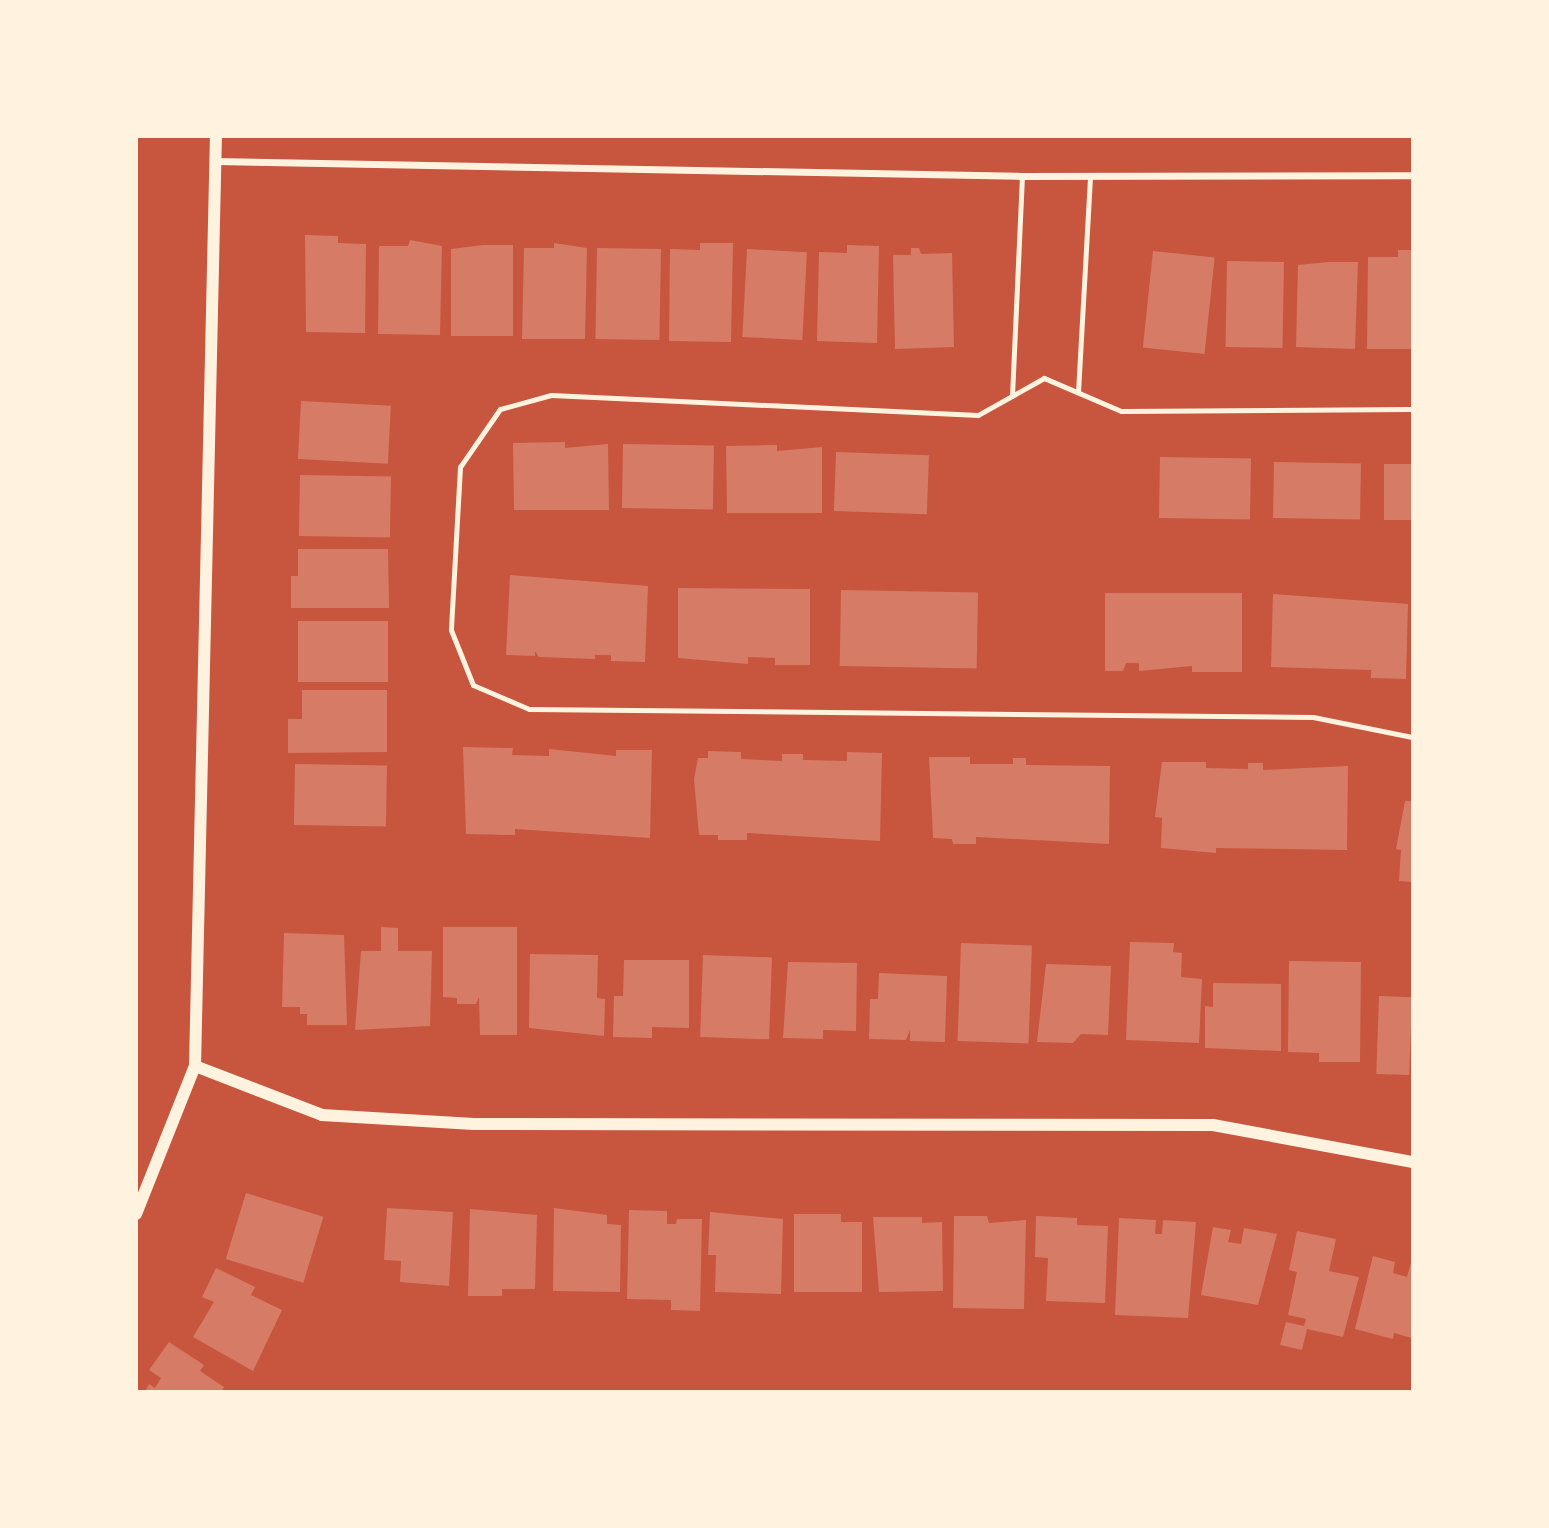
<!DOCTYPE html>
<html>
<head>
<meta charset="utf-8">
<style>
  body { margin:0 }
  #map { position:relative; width:1549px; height:1528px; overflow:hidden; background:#c8553d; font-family:"Work Sans",sans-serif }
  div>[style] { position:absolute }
  .building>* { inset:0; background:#d67c66; transform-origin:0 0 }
  .service>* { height:5px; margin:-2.5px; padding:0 2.5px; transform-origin:2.5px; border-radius:2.5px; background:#fff3e0 }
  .minor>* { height:7px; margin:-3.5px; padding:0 3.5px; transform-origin:3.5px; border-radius:3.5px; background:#fff3e0 }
  .tertiary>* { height:12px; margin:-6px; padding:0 6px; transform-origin:6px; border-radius:6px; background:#fff3e0 }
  span { translate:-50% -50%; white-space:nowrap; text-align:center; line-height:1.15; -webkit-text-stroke:5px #fff3e0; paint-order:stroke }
  .frame { position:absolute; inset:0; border:138px solid #fff3e0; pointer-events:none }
</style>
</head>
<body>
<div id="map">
  <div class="building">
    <div style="clip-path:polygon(305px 235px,338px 236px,338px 243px,366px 244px,365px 333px,306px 332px)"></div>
    <div style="clip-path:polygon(410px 240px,442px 246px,440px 335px,378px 334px,379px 246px,408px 246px)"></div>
    <div style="clip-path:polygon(554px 243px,587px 248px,585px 339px,522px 339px,524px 248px,554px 248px)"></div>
    <div style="clip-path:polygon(700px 243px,733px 243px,731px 342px,669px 341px,670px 249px,700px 250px)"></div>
    <div style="clip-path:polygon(483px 245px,513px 245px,513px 336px,451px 336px,451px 249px)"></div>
    <div style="clip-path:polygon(847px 245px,879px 246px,877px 343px,817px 341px,819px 252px,847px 253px)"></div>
    <div style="left:597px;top:248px;width:64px;height:91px;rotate:1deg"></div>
    <div style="clip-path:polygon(911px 248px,919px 248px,921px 254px,952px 253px,954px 347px,895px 349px,893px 255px,911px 255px)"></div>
    <div style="left:747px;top:249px;width:60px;height:88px;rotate:3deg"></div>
    <div style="clip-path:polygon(1398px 250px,1412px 250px,1412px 349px,1367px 349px,1368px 257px,1398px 257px)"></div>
    <div style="left:1153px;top:251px;width:62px;height:97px;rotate:6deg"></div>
    <div style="left:1227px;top:261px;width:57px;height:86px;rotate:1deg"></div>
    <div style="clip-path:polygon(1328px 262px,1358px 262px,1355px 349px,1296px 347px,1298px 265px)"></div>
    <div style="left:301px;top:401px;width:90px;height:58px;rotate:3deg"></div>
    <div style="clip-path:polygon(565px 442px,565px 448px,608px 444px,609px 510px,514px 510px,513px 443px)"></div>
    <div style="left:623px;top:444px;width:91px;height:64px;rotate:1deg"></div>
    <div style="clip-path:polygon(777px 445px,777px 451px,822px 447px,822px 513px,727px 513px,726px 446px)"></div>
    <div style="left:836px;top:452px;width:93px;height:59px;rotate:2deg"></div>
    <div style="left:1160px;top:457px;width:91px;height:61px;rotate:1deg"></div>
    <div style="left:1274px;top:462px;width:87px;height:56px;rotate:1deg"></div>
    <div style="left:1384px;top:464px;width:28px;height:56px"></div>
    <div style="left:300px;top:475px;width:91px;height:61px;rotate:1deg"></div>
    <div style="clip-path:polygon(298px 549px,388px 549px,389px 608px,291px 608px,291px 576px,298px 576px)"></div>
    <div style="clip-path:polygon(510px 575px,648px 586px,645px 662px,611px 661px,611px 655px,595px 655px,595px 659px,539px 657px,535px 651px,535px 656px,506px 655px)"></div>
    <div style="clip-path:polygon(678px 588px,810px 589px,810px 665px,775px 665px,775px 658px,748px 657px,748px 664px,678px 658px)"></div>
    <div style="left:841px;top:590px;width:137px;height:76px;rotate:1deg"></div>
    <div style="clip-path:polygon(1105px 593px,1242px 593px,1242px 672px,1192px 672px,1192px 666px,1139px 671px,1139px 663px,1126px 663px,1123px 671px,1105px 671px)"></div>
    <div style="clip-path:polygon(1273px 594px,1408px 604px,1406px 679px,1371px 678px,1371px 670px,1271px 667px)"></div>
    <div style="left:298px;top:621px;width:90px;height:61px"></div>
    <div style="clip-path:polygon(302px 690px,387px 690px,387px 752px,288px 753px,288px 719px,302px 719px)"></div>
    <div style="clip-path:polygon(463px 747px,513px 748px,512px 755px,549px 756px,549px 749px,616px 756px,616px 750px,652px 750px,650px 838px,515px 829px,515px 835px,466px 834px)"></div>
    <div style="clip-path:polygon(708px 751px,741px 752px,741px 759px,782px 761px,782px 754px,803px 754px,803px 760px,847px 761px,847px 752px,882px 753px,880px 841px,747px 833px,747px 840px,718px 840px,718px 835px,699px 835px,694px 779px,698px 758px,708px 758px)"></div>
    <div style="clip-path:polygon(929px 757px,970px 757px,970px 764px,1013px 764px,1013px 758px,1026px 758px,1026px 765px,1110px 766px,1109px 844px,976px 837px,976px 844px,953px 844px,952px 839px,933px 838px)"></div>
    <div style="clip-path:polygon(1162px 762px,1206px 762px,1206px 768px,1248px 769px,1248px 763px,1263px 763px,1263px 770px,1348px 766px,1347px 850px,1216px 848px,1216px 853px,1161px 848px,1162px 818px,1155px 817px)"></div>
    <div style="left:295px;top:764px;width:92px;height:61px;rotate:1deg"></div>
    <div style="clip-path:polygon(1405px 801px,1412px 801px,1412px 882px,1399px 881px,1401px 850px,1396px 849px)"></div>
    <div style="clip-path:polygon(381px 927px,398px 928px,398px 951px,432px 951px,430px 1026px,355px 1030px,361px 951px,381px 951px)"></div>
    <div style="clip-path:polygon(443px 927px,517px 927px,517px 1035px,480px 1035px,479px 997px,476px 1004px,457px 1004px,457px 998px,443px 997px)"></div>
    <div style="clip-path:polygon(284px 933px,344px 935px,347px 1025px,307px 1025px,307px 1014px,300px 1014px,300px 1007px,282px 1007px)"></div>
    <div style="clip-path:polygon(1130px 942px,1174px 943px,1173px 952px,1182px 953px,1181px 977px,1202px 979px,1199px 1043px,1126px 1040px)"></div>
    <div style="left:961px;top:943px;width:71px;height:98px;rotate:2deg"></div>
    <div style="clip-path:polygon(530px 954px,598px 955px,597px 998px,605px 999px,604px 1036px,529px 1028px)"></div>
    <div style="left:703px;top:955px;width:69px;height:82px;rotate:2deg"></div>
    <div style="clip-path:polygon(624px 960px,689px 960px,689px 1028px,652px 1027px,652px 1038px,613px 1037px,614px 996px,623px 996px)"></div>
    <div style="clip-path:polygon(1289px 961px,1361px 962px,1360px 1062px,1319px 1062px,1319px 1053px,1288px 1052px)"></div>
    <div style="clip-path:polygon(788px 962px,857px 963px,856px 1031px,823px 1030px,823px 1039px,783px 1038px)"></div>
    <div style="clip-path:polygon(1046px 964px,1111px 966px,1108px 1035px,1081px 1034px,1073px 1043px,1037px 1042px)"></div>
    <div style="clip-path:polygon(879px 973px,947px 976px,945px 1042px,910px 1041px,910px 1030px,906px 1040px,869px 1039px,870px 999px,878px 999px)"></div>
    <div style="clip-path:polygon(1213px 983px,1281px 984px,1281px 1051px,1205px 1048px,1205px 1006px,1213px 1007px)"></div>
    <div style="left:1379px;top:996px;width:33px;height:78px;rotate:2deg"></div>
    <div style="left:246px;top:1193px;width:81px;height:69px;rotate:17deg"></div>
    <div style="clip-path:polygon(387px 1208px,453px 1212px,449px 1286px,400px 1282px,401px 1261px,384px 1260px)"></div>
    <div style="clip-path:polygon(554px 1208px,607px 1215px,607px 1224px,621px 1225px,620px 1292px,553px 1291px)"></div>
    <div style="clip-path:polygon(470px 1209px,537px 1215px,535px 1289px,502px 1289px,502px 1296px,468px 1296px)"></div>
    <div style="clip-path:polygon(629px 1210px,667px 1211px,667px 1224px,676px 1224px,677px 1219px,702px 1219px,700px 1311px,671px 1310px,671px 1300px,627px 1299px)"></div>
    <div style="clip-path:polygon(710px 1212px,783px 1219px,781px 1294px,715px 1292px,716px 1255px,708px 1255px)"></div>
    <div style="clip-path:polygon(794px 1214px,841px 1214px,841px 1222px,862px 1222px,862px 1292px,794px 1292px)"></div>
    <div style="clip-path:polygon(954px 1216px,987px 1216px,989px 1223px,1026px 1220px,1024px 1309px,953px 1308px)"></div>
    <div style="clip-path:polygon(1036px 1216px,1077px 1218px,1077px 1225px,1108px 1226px,1105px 1303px,1046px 1301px,1048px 1258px,1035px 1257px)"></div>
    <div style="clip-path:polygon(873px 1217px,922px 1217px,922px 1223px,942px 1222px,943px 1291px,879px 1292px)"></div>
    <div style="clip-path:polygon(1119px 1218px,1156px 1220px,1155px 1234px,1162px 1234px,1163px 1220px,1196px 1222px,1188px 1318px,1115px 1315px)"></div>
    <div style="clip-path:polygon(1213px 1227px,1231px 1230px,1228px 1242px,1241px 1244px,1244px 1228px,1277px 1234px,1258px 1305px,1201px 1295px)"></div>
    <div style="clip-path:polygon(1297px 1231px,1336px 1239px,1329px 1271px,1359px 1277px,1343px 1337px,1307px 1329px,1302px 1350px,1280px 1345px,1286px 1322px,1304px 1326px,1306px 1319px,1288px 1315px,1297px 1272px,1289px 1270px)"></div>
    <div style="clip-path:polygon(1373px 1256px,1395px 1262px,1393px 1273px,1407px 1277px,1412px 1259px,1412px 1338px,1394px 1333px,1393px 1339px,1355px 1329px)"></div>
    <div style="clip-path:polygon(216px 1268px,255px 1287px,251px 1295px,282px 1310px,253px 1371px,193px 1337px,214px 1302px,202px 1297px)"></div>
    <div style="clip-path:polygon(169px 1342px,204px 1365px,200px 1371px,224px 1387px,221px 1392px,145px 1392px,149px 1384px,155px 1388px,161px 1378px,149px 1370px)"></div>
  </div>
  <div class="service">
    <div style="left:1078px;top:392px;width:217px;rotate:-86.8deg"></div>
    <div style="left:1012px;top:396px;width:220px;rotate:-87.4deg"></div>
    <div style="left:1412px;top:409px;width:291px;rotate:179.6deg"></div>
    <div style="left:1121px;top:411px;width:84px;rotate:-156.8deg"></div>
    <div style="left:1044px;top:378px;width:76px;rotate:150.7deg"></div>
    <div style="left:978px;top:415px;width:427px;rotate:-177.3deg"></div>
    <div style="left:551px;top:395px;width:53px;rotate:164.6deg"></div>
    <div style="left:500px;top:409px;width:70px;rotate:124.6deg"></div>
    <div style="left:460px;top:467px;width:163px;rotate:93.2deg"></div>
    <div style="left:451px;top:630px;width:59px;rotate:68.2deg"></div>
    <div style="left:473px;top:685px;width:61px;rotate:23.2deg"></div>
    <div style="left:529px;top:709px;width:784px;rotate:0.58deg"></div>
    <div style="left:1313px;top:717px;width:101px;rotate:11.4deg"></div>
  </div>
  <div class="minor">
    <div style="left:215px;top:161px;width:807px;rotate:1.06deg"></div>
    <div style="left:1022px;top:176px;width:390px;rotate:-0.1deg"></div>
  </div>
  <div class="tertiary">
    <div style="left:195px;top:1066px;width:136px;rotate:21.1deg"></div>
    <div style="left:322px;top:1115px;width:152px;rotate:3.4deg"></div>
    <div style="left:474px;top:1124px;width:739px;rotate:0.08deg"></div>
    <div style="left:1213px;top:1125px;width:202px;rotate:10.5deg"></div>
    <div style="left:136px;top:1214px;width:159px;rotate:-68.3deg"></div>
    <div style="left:195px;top:1066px;width:930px;rotate:-88.71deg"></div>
  </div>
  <div class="frame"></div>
</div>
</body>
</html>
